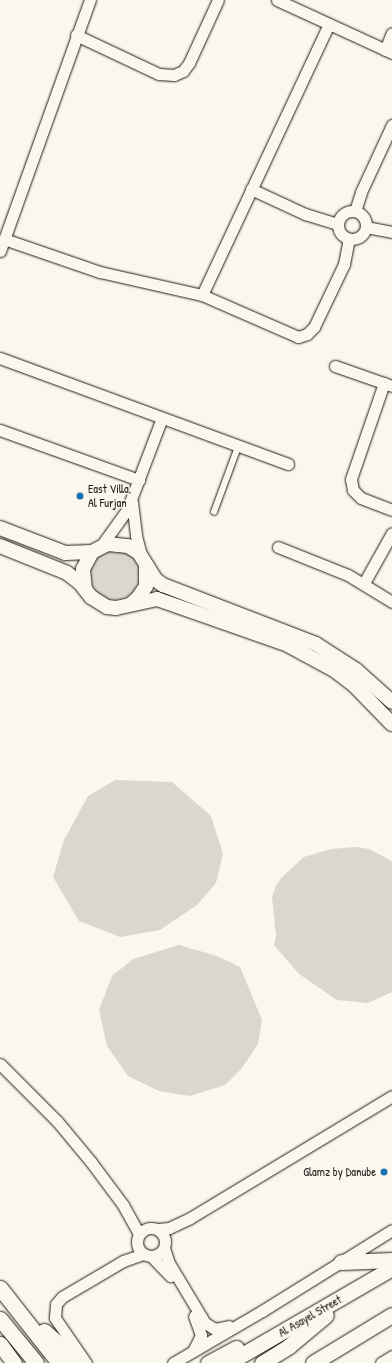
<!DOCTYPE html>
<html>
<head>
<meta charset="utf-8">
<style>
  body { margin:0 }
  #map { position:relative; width:392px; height:1363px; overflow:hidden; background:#fbf7ec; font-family:"Patrick Hand",sans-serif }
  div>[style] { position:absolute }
  .green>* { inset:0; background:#dad7ce }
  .round { border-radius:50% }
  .roads { filter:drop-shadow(0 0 1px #1c1c1c) drop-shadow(0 0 1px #1c1c1c) }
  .service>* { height:5.5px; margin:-2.75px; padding:0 2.75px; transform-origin:2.75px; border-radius:2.75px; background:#fbf7ec }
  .minor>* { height:11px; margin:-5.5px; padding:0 5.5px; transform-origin:5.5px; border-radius:5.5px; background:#fbf7ec }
  .minor>.ring { margin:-5.5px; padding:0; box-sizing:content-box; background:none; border:11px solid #fbf7ec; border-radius:50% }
  .tertiary>* { height:14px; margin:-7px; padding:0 7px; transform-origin:7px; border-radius:7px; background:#fbf7ec }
  .secondary>* { height:15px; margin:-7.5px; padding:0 7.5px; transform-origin:7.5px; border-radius:7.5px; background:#fbf7ec }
  .dots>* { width:11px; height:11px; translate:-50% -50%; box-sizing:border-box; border:2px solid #fbf7ec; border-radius:50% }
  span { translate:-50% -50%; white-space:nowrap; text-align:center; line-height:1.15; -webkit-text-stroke:3px #fbf7ec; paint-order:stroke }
  .poi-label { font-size:12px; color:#1c1c1c }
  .left { translate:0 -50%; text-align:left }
  .right { translate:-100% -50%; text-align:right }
  .street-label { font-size:12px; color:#1c1c1c }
</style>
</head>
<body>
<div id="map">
  <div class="green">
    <div class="round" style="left:90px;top:550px;width:50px;height:50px"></div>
    <div style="clip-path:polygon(115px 780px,172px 782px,211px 816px,223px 854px,216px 883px,197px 905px,160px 930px,120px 937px,79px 921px,53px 877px,64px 840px,88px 796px)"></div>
    <div style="clip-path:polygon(356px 847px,369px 849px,392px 861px,392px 992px,368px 1003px,337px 1000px,299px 974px,274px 945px,276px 936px,272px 897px,276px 885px,283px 876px,304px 857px,331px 849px)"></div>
    <div style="clip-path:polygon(179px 945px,217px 956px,240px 967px,262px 1020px,258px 1044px,242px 1068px,225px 1085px,190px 1096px,159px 1091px,128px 1076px,107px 1046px,99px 1010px,112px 976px,133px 959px)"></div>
  </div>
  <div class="roads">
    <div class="service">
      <div style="left:214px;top:512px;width:69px;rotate:-69.7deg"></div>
    </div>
    <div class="minor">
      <div style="left:277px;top:0;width:127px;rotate:24.7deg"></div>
      <div style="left:76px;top:35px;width:92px;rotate:25.2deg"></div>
      <div style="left:159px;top:74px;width:15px;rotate:4deg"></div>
      <div style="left:174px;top:75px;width:10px;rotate:-24deg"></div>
      <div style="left:183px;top:71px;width:10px;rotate:-53deg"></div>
      <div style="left:189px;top:63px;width:69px;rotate:-65.3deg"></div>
      <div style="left:385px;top:50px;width:18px;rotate:-68deg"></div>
      <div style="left:251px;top:189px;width:60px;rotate:24.8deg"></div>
      <div style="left:305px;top:214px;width:34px;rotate:17deg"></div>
      <div class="ring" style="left:338px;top:211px;width:17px;height:17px"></div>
      <div style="left:355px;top:211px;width:20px;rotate:-72deg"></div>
      <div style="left:361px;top:192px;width:74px;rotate:-65.2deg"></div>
      <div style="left:366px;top:227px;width:26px;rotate:11deg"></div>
      <div style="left:4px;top:239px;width:102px;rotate:19deg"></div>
      <div style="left:100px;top:272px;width:105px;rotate:12.7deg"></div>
      <div style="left:202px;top:295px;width:105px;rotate:23.6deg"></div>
      <div style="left:298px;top:337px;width:9px;rotate:-18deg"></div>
      <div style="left:307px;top:334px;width:10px;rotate:-45deg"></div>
      <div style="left:314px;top:327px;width:70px;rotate:-64.5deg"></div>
      <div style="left:344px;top:264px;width:25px;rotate:-79deg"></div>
      <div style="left:0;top:251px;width:267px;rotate:-70.3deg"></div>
      <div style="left:202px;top:295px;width:299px;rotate:-64.9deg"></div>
      <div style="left:0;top:358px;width:307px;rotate:20.2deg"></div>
      <div style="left:335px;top:366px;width:60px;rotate:19.3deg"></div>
      <div style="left:384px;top:383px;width:102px;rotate:109deg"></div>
      <div style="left:351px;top:479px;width:11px;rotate:80deg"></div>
      <div style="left:353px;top:490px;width:11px;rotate:45deg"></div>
      <div style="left:361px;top:498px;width:33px;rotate:21deg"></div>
      <div style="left:0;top:430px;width:148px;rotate:19.8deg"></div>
      <div style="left:132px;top:502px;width:34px;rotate:83deg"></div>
      <div style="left:136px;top:536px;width:23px;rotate:75deg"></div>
      <div style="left:101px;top:546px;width:44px;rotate:-54.2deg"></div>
      <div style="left:127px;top:510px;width:98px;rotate:-69.2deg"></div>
      <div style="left:278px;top:547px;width:75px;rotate:21.8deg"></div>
      <div style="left:348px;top:575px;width:52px;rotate:31.5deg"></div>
      <div style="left:364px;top:583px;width:57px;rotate:-60.8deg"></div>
      <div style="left:0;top:1064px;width:81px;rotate:45deg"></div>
      <div style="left:57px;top:1121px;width:53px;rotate:50.3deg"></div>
      <div style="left:91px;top:1162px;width:54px;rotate:53.3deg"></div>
      <div style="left:123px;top:1205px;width:33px;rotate:61deg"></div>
      <div class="ring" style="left:137px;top:1228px;width:17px;height:17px"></div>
      <div style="left:158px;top:1229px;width:11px;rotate:-5deg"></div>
      <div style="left:169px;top:1228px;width:23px;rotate:-25deg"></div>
      <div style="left:190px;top:1218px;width:236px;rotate:-31.1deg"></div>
      <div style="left:164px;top:1248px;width:16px;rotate:72deg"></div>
      <div style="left:169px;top:1263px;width:70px;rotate:59deg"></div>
      <div style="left:205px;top:1323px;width:12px;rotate:31deg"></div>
      <div style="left:215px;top:1329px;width:14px;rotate:-12deg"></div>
      <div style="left:151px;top:1256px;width:28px;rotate:46deg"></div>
      <div style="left:193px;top:1351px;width:18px;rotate:-63deg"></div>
      <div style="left:201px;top:1335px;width:20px;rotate:-110deg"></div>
      <div style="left:86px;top:1363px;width:55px;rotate:-124.6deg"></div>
      <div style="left:55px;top:1318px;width:14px;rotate:-86deg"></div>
      <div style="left:56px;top:1304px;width:9px;rotate:-49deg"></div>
      <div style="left:62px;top:1297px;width:71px;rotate:-30.5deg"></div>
      <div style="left:123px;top:1261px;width:21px;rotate:-19deg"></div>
      <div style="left:173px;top:1363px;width:103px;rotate:-30.3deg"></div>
      <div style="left:262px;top:1311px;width:153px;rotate:-31.9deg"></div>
      <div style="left:381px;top:1363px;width:13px;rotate:-32deg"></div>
    </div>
    <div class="tertiary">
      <div style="left:0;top:528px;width:70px;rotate:21deg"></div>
      <div style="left:65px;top:553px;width:27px;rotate:-2deg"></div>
      <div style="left:0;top:546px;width:72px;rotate:21.9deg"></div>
      <div style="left:67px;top:573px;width:16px;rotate:38deg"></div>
      <div style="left:80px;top:583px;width:18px;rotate:52deg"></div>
      <div style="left:91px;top:597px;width:19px;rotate:32deg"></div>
      <div style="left:107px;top:607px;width:9px;rotate:6deg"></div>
      <div style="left:116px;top:608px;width:42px;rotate:-12.4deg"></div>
      <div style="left:157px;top:599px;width:139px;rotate:19.3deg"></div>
      <div style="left:288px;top:645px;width:52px;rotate:28.5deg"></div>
      <div style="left:334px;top:670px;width:26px;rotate:37deg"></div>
      <div style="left:355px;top:686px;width:53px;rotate:45.8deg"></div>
      <div style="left:85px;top:589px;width:20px;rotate:-96deg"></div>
      <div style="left:83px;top:569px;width:19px;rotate:-62deg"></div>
      <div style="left:92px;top:552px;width:18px;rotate:-27deg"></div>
      <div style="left:108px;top:544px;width:20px;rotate:6deg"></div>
      <div style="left:128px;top:546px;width:13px;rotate:32deg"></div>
      <div style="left:139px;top:553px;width:32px;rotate:58deg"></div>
      <div style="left:156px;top:580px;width:9px;rotate:36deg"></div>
      <div style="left:163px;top:585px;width:164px;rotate:21.1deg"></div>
      <div style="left:316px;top:644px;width:48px;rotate:33deg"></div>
      <div style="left:356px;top:670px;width:48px;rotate:41.6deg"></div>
      <div style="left:131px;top:604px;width:9px;rotate:-41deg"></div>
      <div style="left:138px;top:598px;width:14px;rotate:-56deg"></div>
      <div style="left:146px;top:586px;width:21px;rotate:-90deg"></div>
    </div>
    <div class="secondary">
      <div style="left:341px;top:1262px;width:51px;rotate:-2.2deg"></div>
      <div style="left:0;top:1288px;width:95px;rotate:51.8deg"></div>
      <div style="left:0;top:1319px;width:57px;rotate:50.7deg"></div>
      <div style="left:44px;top:1331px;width:23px;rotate:41deg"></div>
      <div style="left:61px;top:1346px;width:20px;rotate:57deg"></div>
      <div style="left:0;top:1344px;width:24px;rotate:54deg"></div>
      <div style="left:208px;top:1363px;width:32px;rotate:-28deg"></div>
      <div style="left:228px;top:1363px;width:190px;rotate:-30.1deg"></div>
      <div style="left:262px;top:1363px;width:32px;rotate:-32deg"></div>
      <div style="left:289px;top:1346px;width:48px;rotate:-40deg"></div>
      <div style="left:313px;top:1363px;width:92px;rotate:-31.3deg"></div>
    </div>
  </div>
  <div class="dots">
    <div style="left:80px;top:496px;background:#1f6fb2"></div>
    <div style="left:384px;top:1172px;background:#1f6fb2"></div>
  </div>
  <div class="poi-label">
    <span class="left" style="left:88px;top:496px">East Villa,<br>Al Furjan</span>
    <span class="right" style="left:376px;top:1172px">Glamz by Danube</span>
  </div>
  <div class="street-label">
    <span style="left:310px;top:1316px;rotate:-30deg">Al Asayel Street</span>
  </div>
</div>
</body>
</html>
